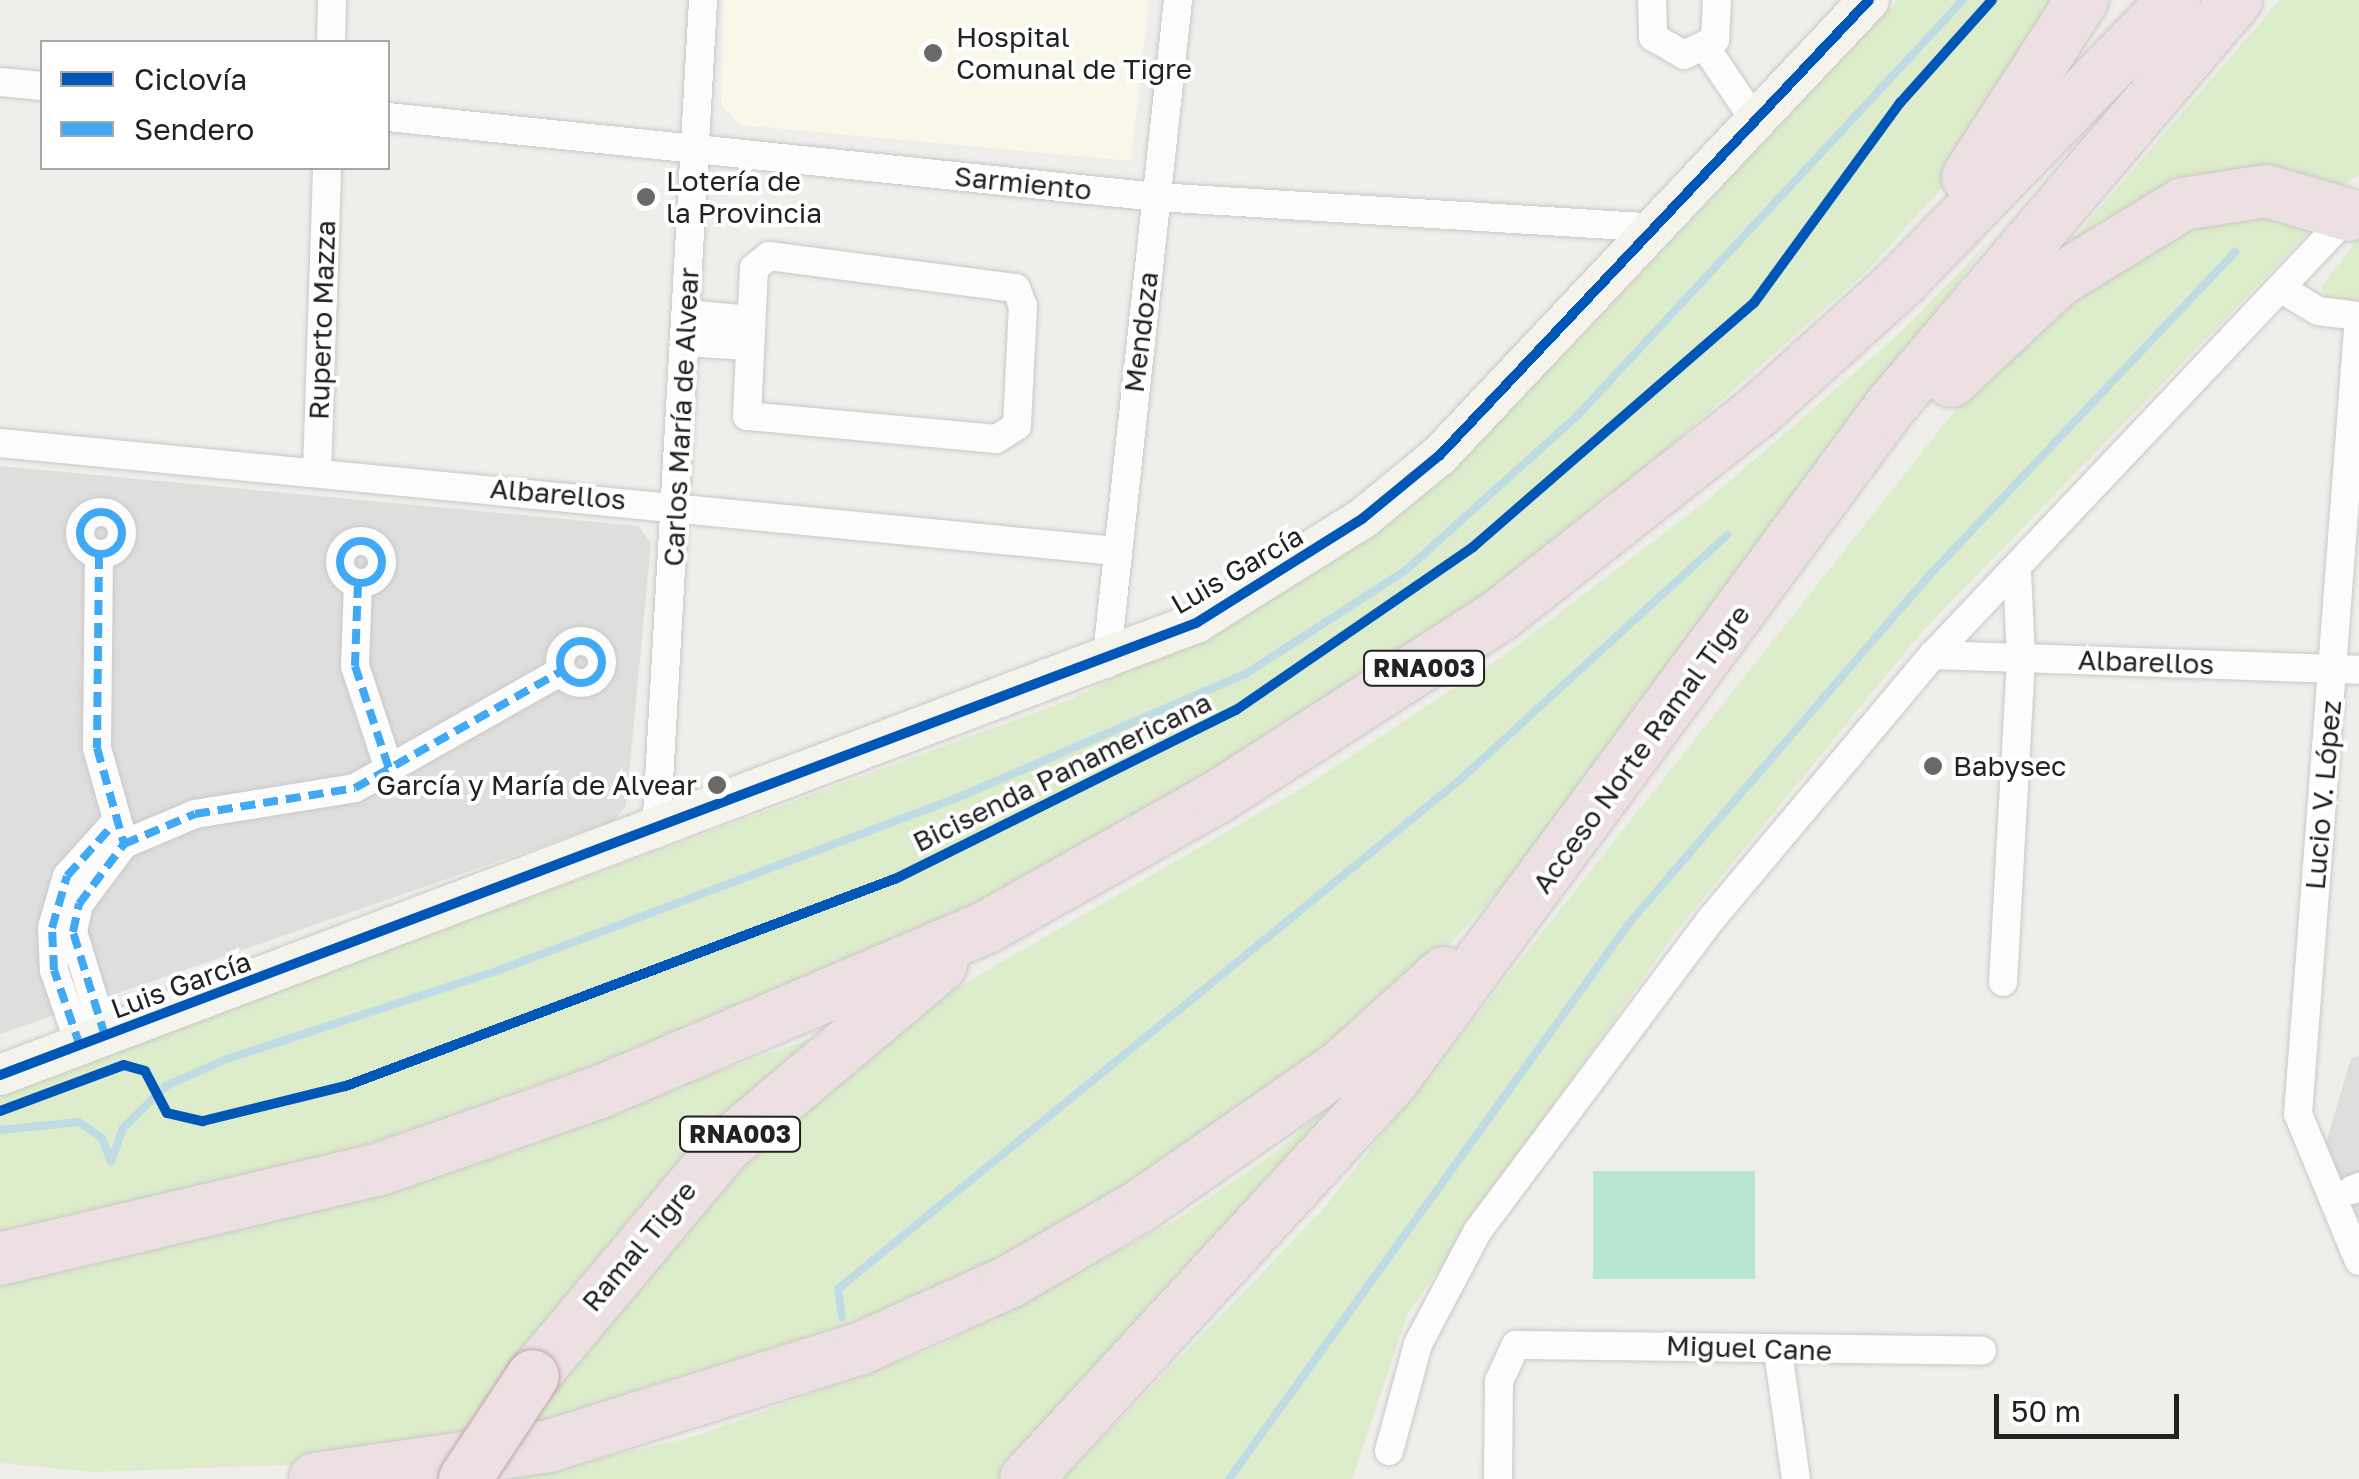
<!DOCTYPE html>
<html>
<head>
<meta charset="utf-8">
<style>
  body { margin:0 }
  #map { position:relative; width:2359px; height:1479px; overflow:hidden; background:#f0eeeb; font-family:"Golos Text",sans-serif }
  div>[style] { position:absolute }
  .residential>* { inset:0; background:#dfdedc }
  .education>* { inset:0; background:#f8f7e8 }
  .grass>* { inset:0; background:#ddeccb }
  .pitch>* { inset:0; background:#b7e6d2; transform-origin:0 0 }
  .stream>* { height:8px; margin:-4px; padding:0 4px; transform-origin:4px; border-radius:4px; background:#bfdbe3 }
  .roads { filter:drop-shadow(0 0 2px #c9c8c7) drop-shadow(0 0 2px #c9c8c7) }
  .street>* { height:28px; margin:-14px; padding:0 14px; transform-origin:14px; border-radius:14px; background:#fdfcfc }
  .street>.ring { margin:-14px; padding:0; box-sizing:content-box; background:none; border:28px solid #fdfcfc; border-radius:50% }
  .secondary>* { height:40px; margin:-20px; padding:0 20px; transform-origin:20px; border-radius:20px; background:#f4f4ed }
  .highway>* { height:52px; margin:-26px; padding:0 26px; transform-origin:26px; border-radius:26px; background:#ece0e2 }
  .bridges { filter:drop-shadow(0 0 2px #c5a2ac) drop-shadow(0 0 2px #c5a2ac) }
  .highway-bridge>* { height:52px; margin:-26px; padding:0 26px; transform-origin:26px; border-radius:26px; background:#ece0e2 }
  .quiet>* { height:8px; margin-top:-4px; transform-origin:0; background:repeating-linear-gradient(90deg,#3fa9f5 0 15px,transparent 0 23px) }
  .quiet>.ring { margin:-4px; padding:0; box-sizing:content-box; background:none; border:8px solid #3fa9f5; border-radius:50% }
  .cycleway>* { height:10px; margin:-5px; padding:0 5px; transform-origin:5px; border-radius:5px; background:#0057b8 }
  .dots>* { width:28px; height:28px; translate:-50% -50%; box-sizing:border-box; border:5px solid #fff; border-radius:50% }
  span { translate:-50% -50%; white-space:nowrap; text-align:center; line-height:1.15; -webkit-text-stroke:8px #fff; paint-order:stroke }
  .shield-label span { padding:2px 8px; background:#fff; border:2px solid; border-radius:8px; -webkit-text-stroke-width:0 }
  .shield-label { font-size:25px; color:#222; font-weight:700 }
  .poi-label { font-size:28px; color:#222 }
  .left { translate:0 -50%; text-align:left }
  .right { translate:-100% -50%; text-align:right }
  .street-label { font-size:28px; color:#222 }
  .legend { position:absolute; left:40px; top:40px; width:350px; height:130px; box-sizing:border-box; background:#fff; border:2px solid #a7a7a7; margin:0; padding:12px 18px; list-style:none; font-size:30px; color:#222 }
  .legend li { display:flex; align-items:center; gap:20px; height:50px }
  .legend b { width:50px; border:2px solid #a7a7a7 }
  .scale { position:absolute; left:1994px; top:1394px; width:185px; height:45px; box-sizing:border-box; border:5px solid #222; border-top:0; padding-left:12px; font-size:30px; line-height:35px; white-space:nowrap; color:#222; -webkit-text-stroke:8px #fff; paint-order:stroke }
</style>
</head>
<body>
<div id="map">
  <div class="residential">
    <div style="clip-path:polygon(0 466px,638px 526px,651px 543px,626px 806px,614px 821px,0 1034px)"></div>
    <div style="clip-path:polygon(2359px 1056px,2359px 1219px,2326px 1143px,2351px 1058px)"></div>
  </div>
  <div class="education">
    <div style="clip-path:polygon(724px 0,1149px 0,1131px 161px,740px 125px,721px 105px)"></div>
  </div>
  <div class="grass">
    <div style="clip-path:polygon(1898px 0,2069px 0,1941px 189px,1866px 272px,1542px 560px,1103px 843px,726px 1024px,344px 1157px,0 1231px,0 1091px,1070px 700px,1286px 589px,1444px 467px,1566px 353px)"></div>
    <div style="clip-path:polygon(2280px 0,2359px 0,2359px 175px,2330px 192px,2264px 183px,2006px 316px)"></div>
    <div style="clip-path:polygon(2250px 208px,2312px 229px,1921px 633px,1675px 933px,1408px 1313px,1352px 1479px,1062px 1479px,1320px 1213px,1968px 394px,2049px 316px,2195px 226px)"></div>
    <div style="clip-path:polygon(2359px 237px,2359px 308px,2326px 299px,2321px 287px)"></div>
    <div style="clip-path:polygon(1989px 241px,1542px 844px,1449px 945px,1354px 1035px,1035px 1251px,745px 1378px,368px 1462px,95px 1472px,0 1463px,0 1286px,385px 1190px,832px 1031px,733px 1171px,948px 993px,1309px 784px,1503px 656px,1710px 498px,1898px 335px)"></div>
    <div style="clip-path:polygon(1376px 1064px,1141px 1337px,1001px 1479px,511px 1479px,696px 1436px,937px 1347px,1178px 1219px,1281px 1148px)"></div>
  </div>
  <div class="pitch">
    <div style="left:1593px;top:1171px;width:162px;height:108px"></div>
  </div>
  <div class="stream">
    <div style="left:0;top:1130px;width:79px;rotate:-5.8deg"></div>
    <div style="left:79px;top:1122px;width:28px;rotate:35deg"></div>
    <div style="left:102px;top:1138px;width:25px;rotate:69deg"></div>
    <div style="left:111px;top:1161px;width:35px;rotate:-70deg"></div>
    <div style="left:123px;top:1128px;width:60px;rotate:-44.3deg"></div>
    <div style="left:166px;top:1086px;width:64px;rotate:-24.1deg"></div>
    <div style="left:224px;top:1060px;width:284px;rotate:-18.1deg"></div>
    <div style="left:494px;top:972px;width:495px;rotate:-20.6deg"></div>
    <div style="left:957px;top:798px;width:316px;rotate:-23.3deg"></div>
    <div style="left:1247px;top:673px;width:189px;rotate:-32.9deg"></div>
    <div style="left:1406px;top:570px;width:230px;rotate:-42deg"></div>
    <div style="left:1577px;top:416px;width:567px;rotate:-47.14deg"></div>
    <div style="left:842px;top:1317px;width:28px;rotate:-98deg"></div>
    <div style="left:838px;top:1289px;width:807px;rotate:-39.31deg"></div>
    <div style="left:1462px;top:778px;width:360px;rotate:-42.5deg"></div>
    <div style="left:1229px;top:1479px;width:686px;rotate:-54.25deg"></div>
    <div style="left:1630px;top:922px;width:450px;rotate:-49.2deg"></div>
    <div style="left:1924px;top:581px;width:453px;rotate:-46.6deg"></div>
  </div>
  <div class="roads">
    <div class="street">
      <div style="left:1652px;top:0;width:37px;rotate:88deg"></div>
      <div style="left:1653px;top:37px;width:36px;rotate:30deg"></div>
      <div style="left:1684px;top:55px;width:34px;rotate:-26deg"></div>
      <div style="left:1715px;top:40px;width:40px;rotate:-87.1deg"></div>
      <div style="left:331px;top:42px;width:42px;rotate:-88.6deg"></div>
      <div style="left:1706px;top:48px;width:92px;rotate:56.1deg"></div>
      <div style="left:0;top:82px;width:42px;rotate:5.4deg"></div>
      <div style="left:388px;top:117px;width:773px;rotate:5.94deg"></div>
      <div style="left:1157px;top:197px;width:503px;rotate:3.53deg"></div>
      <div style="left:769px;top:256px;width:249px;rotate:7.4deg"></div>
      <div style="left:1016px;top:288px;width:19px;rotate:69deg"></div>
      <div style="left:1023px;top:306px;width:120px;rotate:92.9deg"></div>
      <div style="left:1017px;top:426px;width:25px;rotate:148deg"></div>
      <div style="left:996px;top:439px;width:250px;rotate:-174.7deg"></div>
      <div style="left:747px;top:416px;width:148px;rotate:-87.3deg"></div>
      <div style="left:754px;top:268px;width:19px;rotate:-39deg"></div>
      <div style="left:2282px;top:289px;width:42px;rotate:31.4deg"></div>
      <div style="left:2318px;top:311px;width:41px;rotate:7deg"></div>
      <div style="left:687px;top:314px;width:63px;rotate:5.4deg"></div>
      <div style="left:2359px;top:316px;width:800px;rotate:94.37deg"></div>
      <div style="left:2298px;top:1114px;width:159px;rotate:67.5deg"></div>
      <div style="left:686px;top:342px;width:61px;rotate:3.8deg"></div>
      <div style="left:0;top:443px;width:1121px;rotate:5.53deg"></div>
      <div style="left:317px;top:472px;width:304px;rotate:-88.1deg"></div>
      <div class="ring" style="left:80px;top:512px;width:14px;height:14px"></div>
      <div class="ring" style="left:340px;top:541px;width:14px;height:14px"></div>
      <div style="left:99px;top:554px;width:194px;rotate:90.6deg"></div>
      <div style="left:97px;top:748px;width:100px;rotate:74.3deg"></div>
      <div style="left:358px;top:583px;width:83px;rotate:92.1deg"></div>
      <div style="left:355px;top:666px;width:108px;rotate:71.7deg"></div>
      <div class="ring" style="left:560px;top:641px;width:14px;height:14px"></div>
      <div style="left:1933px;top:655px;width:426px;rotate:2deg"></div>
      <div style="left:1106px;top:664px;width:668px;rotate:-83.81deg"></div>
      <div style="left:656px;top:834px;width:835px;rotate:-86.77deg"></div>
      <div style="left:2003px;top:982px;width:325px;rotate:-86.8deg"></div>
      <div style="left:2021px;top:657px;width:86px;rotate:-92.7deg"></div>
      <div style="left:105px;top:1036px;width:109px;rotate:-107.1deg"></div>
      <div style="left:73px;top:932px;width:29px;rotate:-78deg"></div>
      <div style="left:79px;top:904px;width:75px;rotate:-53.1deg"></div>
      <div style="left:124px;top:844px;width:77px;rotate:-22.9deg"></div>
      <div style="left:195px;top:814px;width:162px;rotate:-9.2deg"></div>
      <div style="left:355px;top:788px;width:238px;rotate:-29.5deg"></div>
      <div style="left:80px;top:1046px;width:80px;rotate:-108.9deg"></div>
      <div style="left:54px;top:970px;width:42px;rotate:-92.7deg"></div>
      <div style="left:52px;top:928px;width:54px;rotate:-73.9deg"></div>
      <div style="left:67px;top:876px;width:69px;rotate:-48deg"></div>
      <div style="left:2352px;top:1190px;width:8px;rotate:-23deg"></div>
      <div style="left:1778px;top:1351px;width:129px;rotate:82deg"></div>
      <div style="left:1389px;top:1451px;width:111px;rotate:-74.8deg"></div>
      <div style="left:1418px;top:1344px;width:127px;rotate:-62.2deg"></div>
      <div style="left:1477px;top:1232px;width:394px;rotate:-53.2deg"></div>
      <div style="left:1713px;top:917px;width:342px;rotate:-50deg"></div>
      <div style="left:1933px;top:655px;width:606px;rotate:-46.61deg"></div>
      <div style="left:1498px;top:1479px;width:98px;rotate:-89.4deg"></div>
      <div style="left:1499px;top:1381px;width:40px;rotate:-65deg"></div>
      <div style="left:1516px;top:1345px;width:466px;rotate:0.7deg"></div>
    </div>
    <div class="secondary">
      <div style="left:0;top:1075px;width:1279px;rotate:-20.7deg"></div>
      <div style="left:1196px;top:623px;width:196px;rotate:-32.1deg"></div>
      <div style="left:1362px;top:519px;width:101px;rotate:-39.4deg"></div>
      <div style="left:1440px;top:455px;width:625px;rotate:-46.68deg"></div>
    </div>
    <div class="highway">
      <div style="left:1968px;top:177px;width:211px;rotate:-57.2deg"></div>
      <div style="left:1951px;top:381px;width:148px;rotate:-43.1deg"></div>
      <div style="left:2059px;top:280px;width:145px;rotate:-31.5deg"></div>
      <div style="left:2183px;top:204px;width:84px;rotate:-8.9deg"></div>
      <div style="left:2266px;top:191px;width:86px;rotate:16.1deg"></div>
      <div style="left:0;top:1259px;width:391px;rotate:-13.3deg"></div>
      <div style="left:380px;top:1169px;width:233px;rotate:-19.3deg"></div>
      <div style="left:600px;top:1092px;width:418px;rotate:-23.1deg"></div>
      <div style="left:985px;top:928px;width:265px;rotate:-29.4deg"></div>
      <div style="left:1216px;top:798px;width:338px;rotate:-32.8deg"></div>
      <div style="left:1500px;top:615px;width:326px;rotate:-38.3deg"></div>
      <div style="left:1756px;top:413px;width:197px;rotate:-42.1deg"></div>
      <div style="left:1902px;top:281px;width:391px;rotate:-45.9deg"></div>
      <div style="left:533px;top:1376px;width:300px;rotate:-50deg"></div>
      <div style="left:726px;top:1146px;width:281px;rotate:-40.1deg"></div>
      <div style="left:315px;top:1479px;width:236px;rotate:-8deg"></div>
      <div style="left:549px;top:1446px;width:325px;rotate:-17.4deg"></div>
      <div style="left:859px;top:1349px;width:164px;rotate:-24.1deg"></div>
      <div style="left:1009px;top:1282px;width:151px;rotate:-30.1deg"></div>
      <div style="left:1140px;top:1206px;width:244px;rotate:-34.8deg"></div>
      <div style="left:1340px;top:1067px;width:140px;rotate:-42.1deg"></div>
      <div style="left:1026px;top:1479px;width:541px;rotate:-47.4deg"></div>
      <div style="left:1392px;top:1081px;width:837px;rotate:-53.55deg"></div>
      <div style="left:1889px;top:408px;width:536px;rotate:-49.62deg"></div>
    </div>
  </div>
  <div class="bridges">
    <div class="highway-bridge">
      <div style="left:465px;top:1479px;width:123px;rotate:-56.6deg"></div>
    </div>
  </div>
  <div class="quiet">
    <div class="ring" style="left:80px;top:512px;width:34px;height:34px"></div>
    <div class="ring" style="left:340px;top:541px;width:34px;height:34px"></div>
    <div style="left:99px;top:554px;width:194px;rotate:90.6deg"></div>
    <div style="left:97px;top:748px;width:100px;rotate:74.3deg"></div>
    <div style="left:358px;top:583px;width:83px;rotate:92.1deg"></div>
    <div style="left:355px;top:666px;width:108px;rotate:71.7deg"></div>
    <div class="ring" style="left:560px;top:641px;width:34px;height:34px"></div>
    <div style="left:105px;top:1036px;width:109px;rotate:-107.1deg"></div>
    <div style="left:73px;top:932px;width:29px;rotate:-78deg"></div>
    <div style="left:79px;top:904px;width:75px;rotate:-53.1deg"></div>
    <div style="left:124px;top:844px;width:77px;rotate:-22.9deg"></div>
    <div style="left:195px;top:814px;width:162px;rotate:-9.2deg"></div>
    <div style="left:355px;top:788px;width:238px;rotate:-29.5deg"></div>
    <div style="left:80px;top:1046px;width:80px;rotate:-108.9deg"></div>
    <div style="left:54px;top:970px;width:42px;rotate:-92.7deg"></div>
    <div style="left:52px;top:928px;width:54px;rotate:-73.9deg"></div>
    <div style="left:67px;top:876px;width:69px;rotate:-48deg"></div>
  </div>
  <div class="cycleway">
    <div style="left:0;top:1075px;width:1279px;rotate:-20.7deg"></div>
    <div style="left:1196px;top:623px;width:196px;rotate:-32.1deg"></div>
    <div style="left:1362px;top:519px;width:101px;rotate:-39.4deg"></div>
    <div style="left:1440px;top:455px;width:625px;rotate:-46.68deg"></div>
    <div style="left:0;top:1111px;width:132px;rotate:-20.4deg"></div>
    <div style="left:124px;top:1065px;width:22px;rotate:16deg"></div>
    <div style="left:145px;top:1071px;width:47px;rotate:62.4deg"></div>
    <div style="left:167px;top:1113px;width:37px;rotate:13deg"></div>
    <div style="left:203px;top:1121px;width:147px;rotate:-13.8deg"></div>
    <div style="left:346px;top:1086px;width:589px;rotate:-20.68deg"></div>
    <div style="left:897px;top:878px;width:378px;rotate:-26.4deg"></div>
    <div style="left:1236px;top:710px;width:288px;rotate:-34.5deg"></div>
    <div style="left:1473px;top:547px;width:372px;rotate:-41deg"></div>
    <div style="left:1754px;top:303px;width:248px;rotate:-53.9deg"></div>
    <div style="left:1900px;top:103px;width:138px;rotate:-48.2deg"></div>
  </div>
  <div class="dots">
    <div style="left:933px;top:53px;background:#6a6968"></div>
    <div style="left:646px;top:197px;background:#6a6968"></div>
    <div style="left:1933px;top:766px;background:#6a6968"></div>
    <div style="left:717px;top:785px;background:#6a6968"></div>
  </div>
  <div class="shield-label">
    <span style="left:1424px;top:668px">RNA003</span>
    <span style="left:740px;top:1134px">RNA003</span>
  </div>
  <div class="poi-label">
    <span class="left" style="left:956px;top:53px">Hospital<br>Comunal de Tigre</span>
    <span class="left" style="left:666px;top:197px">Lotería de<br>la Provincia</span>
    <span class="left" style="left:1953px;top:766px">Babysec</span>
    <span class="right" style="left:697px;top:785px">García y María de Alvear</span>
  </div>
  <div class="street-label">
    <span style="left:1023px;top:183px;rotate:6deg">Sarmiento</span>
    <span style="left:322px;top:320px;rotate:-88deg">Ruperto Mazza</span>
    <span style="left:1141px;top:332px;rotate:-83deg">Mendoza</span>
    <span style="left:681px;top:417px;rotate:-87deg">Carlos María de Alvear</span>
    <span style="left:558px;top:494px;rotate:5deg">Albarellos</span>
    <span style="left:1237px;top:570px;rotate:-30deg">Luis García</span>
    <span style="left:2146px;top:662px;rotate:2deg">Albarellos</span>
    <span style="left:1641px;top:749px;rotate:-54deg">Acceso Norte Ramal Tigre</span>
    <span style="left:1062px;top:772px;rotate:-26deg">Bicisenda Panamericana</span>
    <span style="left:2323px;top:795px;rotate:-85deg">Lucio V. López</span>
    <span style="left:181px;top:985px;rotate:-20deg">Luis García</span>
    <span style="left:639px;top:1246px;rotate:-50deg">Ramal Tigre</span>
    <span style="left:1749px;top:1348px;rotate:2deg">Miguel Cane</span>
  </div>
  <ul class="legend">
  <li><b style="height:12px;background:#0057b8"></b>Ciclovía</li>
  <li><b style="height:12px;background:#3fa9f5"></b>Sendero</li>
  </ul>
  <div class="scale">50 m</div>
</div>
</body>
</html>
